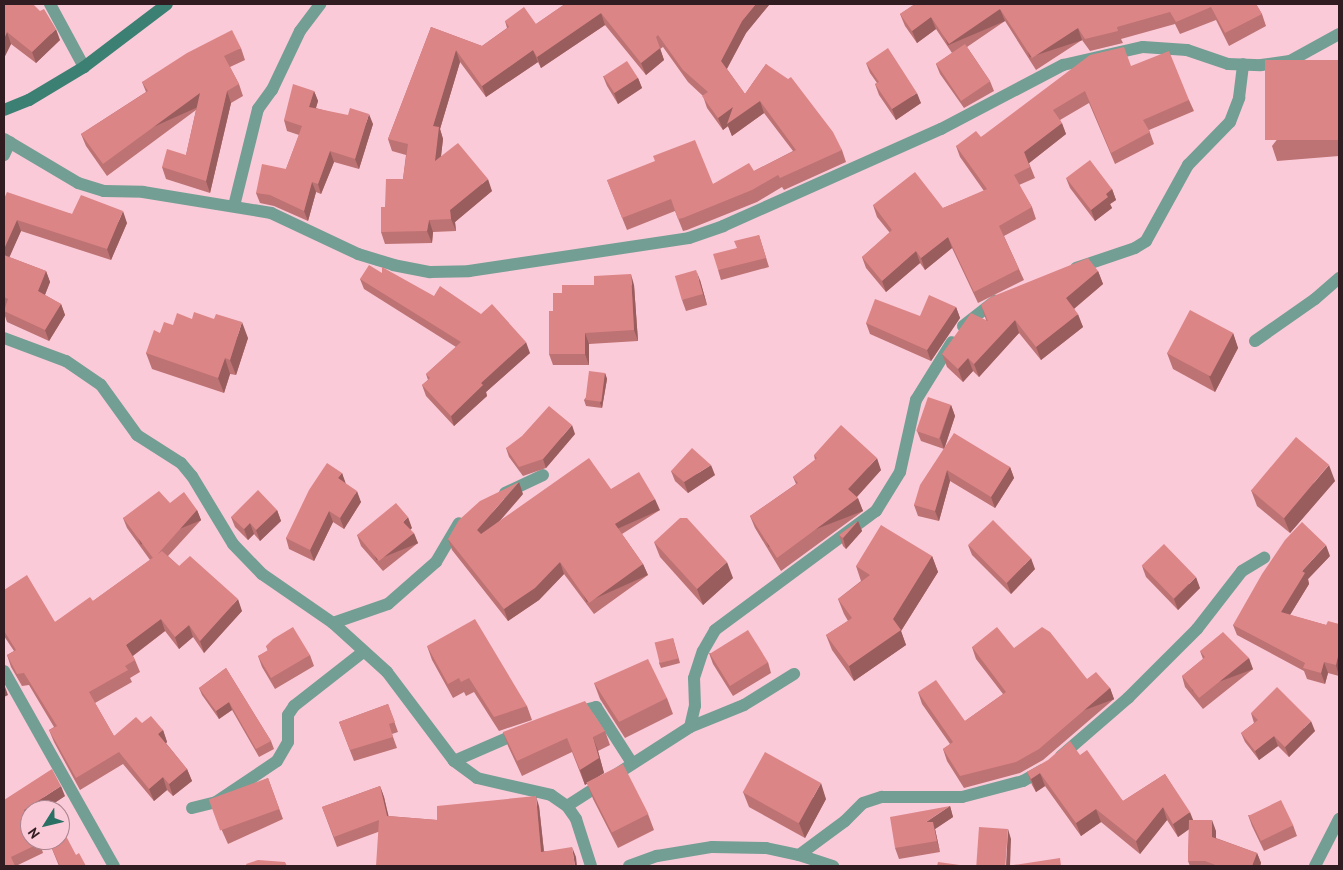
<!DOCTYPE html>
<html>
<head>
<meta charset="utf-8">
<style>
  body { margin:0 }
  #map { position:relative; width:1343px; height:870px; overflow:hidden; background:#fbcad8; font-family:"PT Sans",sans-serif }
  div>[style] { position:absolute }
  .street>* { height:12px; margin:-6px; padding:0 6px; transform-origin:6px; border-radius:6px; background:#739e94 }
  .secondary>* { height:12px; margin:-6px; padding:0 6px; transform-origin:6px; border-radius:6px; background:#3b8073 }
  .wall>* { inset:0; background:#bd7273 }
  .shaded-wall>* { inset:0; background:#9a5d5e; transform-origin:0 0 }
  .building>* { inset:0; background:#dc8586; transform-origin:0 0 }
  span { translate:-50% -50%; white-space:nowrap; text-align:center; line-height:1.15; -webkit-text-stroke:4px #fbcad8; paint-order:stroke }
  .frame { position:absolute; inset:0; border:5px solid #311c22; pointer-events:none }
  .north { position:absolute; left:20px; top:800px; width:50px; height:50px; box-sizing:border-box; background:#fbcad8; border:1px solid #aa848f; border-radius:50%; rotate:234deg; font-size:14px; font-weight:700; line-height:20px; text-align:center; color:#311c22 }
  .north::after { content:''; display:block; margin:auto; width:18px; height:22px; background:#2b7064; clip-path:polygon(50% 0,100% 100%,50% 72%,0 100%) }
</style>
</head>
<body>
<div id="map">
  <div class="street">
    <div style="left:50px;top:4px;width:72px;rotate:61.6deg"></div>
    <div style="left:4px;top:139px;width:86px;rotate:30.7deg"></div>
    <div style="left:78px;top:183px;width:27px;rotate:17deg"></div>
    <div style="left:104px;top:191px;width:39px;rotate:1deg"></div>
    <div style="left:143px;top:192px;width:130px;rotate:9.3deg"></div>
    <div style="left:271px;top:213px;width:96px;rotate:25.2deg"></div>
    <div style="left:358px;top:254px;width:37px;rotate:17deg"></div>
    <div style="left:393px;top:265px;width:38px;rotate:11deg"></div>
    <div style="left:430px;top:272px;width:39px;rotate:-1deg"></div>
    <div style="left:469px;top:271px;width:222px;rotate:-8.5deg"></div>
    <div style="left:689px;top:238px;width:36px;rotate:-19deg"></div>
    <div style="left:723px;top:226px;width:239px;rotate:-24deg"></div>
    <div style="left:941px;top:129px;width:138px;rotate:-27.7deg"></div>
    <div style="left:1063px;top:65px;width:82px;rotate:-12.7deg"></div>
    <div style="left:1143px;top:47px;width:44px;rotate:3.9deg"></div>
    <div style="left:1187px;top:50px;width:43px;rotate:18.9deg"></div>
    <div style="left:1228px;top:64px;width:33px;rotate:2deg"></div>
    <div style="left:1261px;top:65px;width:29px;rotate:-8deg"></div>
    <div style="left:1290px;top:61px;width:56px;rotate:-28.9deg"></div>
    <div style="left:4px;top:155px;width:14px;rotate:-65deg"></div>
    <div style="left:234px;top:206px;width:100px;rotate:-76.1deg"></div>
    <div style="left:258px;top:109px;width:24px;rotate:-54deg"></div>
    <div style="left:272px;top:90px;width:65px;rotate:-64.6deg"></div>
    <div style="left:300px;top:31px;width:34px;rotate:-53deg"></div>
    <div style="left:1076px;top:268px;width:62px;rotate:-18.7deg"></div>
    <div style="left:1135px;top:248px;width:13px;rotate:-32deg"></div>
    <div style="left:1146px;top:241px;width:87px;rotate:-61.1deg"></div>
    <div style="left:1188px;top:165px;width:60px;rotate:-45.7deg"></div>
    <div style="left:1230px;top:122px;width:26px;rotate:-69deg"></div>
    <div style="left:1239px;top:98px;width:34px;rotate:-83deg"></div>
    <div style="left:963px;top:326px;width:41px;rotate:-38deg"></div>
    <div style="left:4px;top:338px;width:66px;rotate:20.4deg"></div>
    <div style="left:66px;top:361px;width:42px;rotate:34.4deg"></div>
    <div style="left:101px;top:385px;width:62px;rotate:54.2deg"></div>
    <div style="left:137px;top:435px;width:52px;rotate:32.5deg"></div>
    <div style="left:181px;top:463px;width:17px;rotate:50deg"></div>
    <div style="left:192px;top:476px;width:79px;rotate:58.9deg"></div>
    <div style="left:233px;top:544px;width:42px;rotate:46deg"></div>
    <div style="left:262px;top:574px;width:86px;rotate:34.6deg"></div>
    <div style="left:333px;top:623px;width:73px;rotate:42.2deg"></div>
    <div style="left:387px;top:672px;width:111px;rotate:53deg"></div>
    <div style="left:454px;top:761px;width:29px;rotate:36deg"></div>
    <div style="left:477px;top:778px;width:76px;rotate:12.9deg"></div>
    <div style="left:551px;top:795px;width:19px;rotate:35deg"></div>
    <div style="left:567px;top:806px;width:16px;rotate:55deg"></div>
    <div style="left:576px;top:819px;width:49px;rotate:72.3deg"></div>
    <div style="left:1255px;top:341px;width:73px;rotate:-35deg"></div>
    <div style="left:1315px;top:299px;width:32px;rotate:-41deg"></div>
    <div style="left:505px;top:493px;width:42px;rotate:-25.3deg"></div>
    <div style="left:333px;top:623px;width:58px;rotate:-19.1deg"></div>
    <div style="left:388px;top:604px;width:64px;rotate:-41.2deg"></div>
    <div style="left:436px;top:562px;width:45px;rotate:-59.5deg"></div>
    <div style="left:4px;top:671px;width:224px;rotate:60.6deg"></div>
    <div style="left:572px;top:713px;width:25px;rotate:-14deg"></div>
    <div style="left:596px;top:707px;width:67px;rotate:57.3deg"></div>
    <div style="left:690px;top:727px;width:58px;rotate:-22.2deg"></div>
    <div style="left:744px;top:705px;width:59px;rotate:-31.8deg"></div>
    <div style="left:1061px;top:756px;width:89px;rotate:-40.9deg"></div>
    <div style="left:1128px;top:698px;width:98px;rotate:-45deg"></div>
    <div style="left:1197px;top:629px;width:73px;rotate:-52.2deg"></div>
    <div style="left:1242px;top:571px;width:26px;rotate:-31deg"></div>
    <div style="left:454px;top:761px;width:73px;rotate:-23.4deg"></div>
    <div style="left:567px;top:806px;width:146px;rotate:-32.7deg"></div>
    <div style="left:690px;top:727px;width:22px;rotate:-77deg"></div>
    <div style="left:695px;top:706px;width:28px;rotate:-92deg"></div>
    <div style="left:694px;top:678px;width:28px;rotate:-72deg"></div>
    <div style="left:703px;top:651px;width:24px;rotate:-60deg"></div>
    <div style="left:715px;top:630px;width:200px;rotate:-36.5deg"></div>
    <div style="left:876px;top:511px;width:46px;rotate:-58.4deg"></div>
    <div style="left:900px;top:472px;width:74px;rotate:-77.5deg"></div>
    <div style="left:916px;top:400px;width:68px;rotate:-58.2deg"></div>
    <div style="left:192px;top:808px;width:25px;rotate:-14deg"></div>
    <div style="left:216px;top:802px;width:73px;rotate:-33.9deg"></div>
    <div style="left:277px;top:761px;width:22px;rotate:-60deg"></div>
    <div style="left:288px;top:742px;width:27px;rotate:-90deg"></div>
    <div style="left:288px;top:715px;width:11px;rotate:-56deg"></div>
    <div style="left:294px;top:706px;width:88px;rotate:-38deg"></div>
    <div style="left:799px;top:855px;width:57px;rotate:-36.5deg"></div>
    <div style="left:845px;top:821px;width:25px;rotate:-45deg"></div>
    <div style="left:863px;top:803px;width:20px;rotate:-18deg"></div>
    <div style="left:882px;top:797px;width:80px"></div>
    <div style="left:962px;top:797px;width:63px;rotate:-14.7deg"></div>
    <div style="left:1023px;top:781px;width:23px;rotate:-29deg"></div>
    <div style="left:629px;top:866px;width:30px;rotate:-20deg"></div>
    <div style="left:657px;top:856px;width:56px;rotate:-9.3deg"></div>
    <div style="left:712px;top:847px;width:54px;rotate:1.1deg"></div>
    <div style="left:766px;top:848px;width:34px;rotate:12deg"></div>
    <div style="left:799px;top:855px;width:36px;rotate:18deg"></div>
    <div style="left:1315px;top:866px;width:53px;rotate:-62.9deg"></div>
  </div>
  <div class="secondary">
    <div style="left:4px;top:110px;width:27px;rotate:-22deg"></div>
    <div style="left:29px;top:100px;width:64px;rotate:-31deg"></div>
    <div style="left:84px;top:67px;width:104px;rotate:-37.2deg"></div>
  </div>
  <div class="wall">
    <div style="clip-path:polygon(4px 4px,60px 40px,36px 63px,11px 44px,4px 58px)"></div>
    <div style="clip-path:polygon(565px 4px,769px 5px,746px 33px,727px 69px,745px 94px,766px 64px,842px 150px,846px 162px,784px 190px,782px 187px,757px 202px,687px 230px,683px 231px,675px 211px,627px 230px,607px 180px,713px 184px,754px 171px,793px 151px,764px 113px,732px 136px,728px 126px,723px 130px,707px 108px,703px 96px,688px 82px,663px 47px,660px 49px,664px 60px,646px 75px,605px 25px,541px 68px,538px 62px,486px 97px,460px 62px,440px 129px,443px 139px,441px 156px,492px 191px,455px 222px,456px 231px,433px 232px,432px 243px,385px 244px,381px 232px,385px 207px,403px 179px,406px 155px,392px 151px,388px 139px,431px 27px,482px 46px,507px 28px,505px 21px,536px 24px)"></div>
    <div style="clip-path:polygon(915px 4px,1256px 4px,1262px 14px,1266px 26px,1229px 46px,1216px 20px,1180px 34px,1175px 24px,1121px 39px,1123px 43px,1090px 51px,1082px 40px,1036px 70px,1005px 21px,967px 47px,990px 81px,994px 91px,964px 108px,940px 74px,936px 64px,952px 53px,936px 29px,917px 43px,905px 26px,900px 14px)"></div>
    <div style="clip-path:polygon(241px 48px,245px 60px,230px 67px,239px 84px,243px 96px,231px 103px,210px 193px,166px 179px,162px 167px,186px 155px,196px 110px,107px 176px,86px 146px,81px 134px,146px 92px,142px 82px)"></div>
    <div style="clip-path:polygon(1339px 60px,1339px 156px,1277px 161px,1272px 146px)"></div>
    <div style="clip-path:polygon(866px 63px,921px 103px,896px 120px,879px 95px,875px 84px,877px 83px,870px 73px)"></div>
    <div style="clip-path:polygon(1131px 66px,1189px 100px,1194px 111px,1149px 130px,1154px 144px,1115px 164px,1089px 103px,1060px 120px,1066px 134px,1029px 163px,1035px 178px,1019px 185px,1032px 207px,1036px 219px,1004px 236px,1024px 280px,978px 303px,952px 248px,925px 270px,920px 263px,886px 292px,866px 268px,862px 257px,890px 233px,877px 217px,873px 205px,943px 208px,984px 191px,960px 157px,956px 146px,981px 137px)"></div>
    <div style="clip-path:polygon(603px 76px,638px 78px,642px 88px,618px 104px,607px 86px)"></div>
    <div style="clip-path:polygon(314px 91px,318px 101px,316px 108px,373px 124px,359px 169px,334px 162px,321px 194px,316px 192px,308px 221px,274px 206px,260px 203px,256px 193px,286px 169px,299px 135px,287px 131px,284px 120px)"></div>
    <div style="clip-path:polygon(1066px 178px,1112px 189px,1116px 200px,1110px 204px,1112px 208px,1095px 221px,1070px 188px)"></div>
    <div style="clip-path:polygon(4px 199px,72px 214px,127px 223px,111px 260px,21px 231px,9px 257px,46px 271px,50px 282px,45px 295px,61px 304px,65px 315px,49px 341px,7px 322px,4px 313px,5px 307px,4px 307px)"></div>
    <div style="clip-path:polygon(759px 235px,769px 267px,721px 280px,718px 270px,737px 248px)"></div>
    <div style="clip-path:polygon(1098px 271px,1103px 284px,1074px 309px,1083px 327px,1041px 360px,1019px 333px,979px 377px,973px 371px,963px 382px,947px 367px,942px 354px,986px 320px,981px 305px)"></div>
    <div style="clip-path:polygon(382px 273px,530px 353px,486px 392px,487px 396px,454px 426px,426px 396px,422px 385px,428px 380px,426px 374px,456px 347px,364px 289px,360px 279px)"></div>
    <div style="clip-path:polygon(700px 280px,707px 305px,686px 311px,682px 300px)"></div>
    <div style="clip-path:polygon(634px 285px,638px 341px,589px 344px,589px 365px,553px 365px,549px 354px,553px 311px,562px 293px)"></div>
    <div style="clip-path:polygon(956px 307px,960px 318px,931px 361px,870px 334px,866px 323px,920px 316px)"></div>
    <div style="clip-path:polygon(173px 325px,248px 338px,236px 375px,230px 374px,224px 393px,152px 369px,146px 353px,160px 333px)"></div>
    <div style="clip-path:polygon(1233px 333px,1238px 348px,1215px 392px,1173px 369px,1167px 353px)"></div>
    <div style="clip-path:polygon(605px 373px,607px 379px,602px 408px,586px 406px,584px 400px)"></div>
    <div style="clip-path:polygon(951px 405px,955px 416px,945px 447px,1010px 467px,1014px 478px,995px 508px,950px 481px,939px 521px,918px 516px,914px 505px,944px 449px,921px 441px,917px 431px)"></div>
    <div style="clip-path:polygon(575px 434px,546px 468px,523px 476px,509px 457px,506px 448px)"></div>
    <div style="clip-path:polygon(814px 455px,881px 470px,857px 497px,863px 511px,781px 571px,755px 528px,750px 516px,796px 484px,793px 477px,815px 460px)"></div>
    <div style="clip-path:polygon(671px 471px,715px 475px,688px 493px,675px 481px)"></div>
    <div style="clip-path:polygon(342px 473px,345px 483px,361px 502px,344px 529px,333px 522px,314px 561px,289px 549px,286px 538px)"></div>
    <div style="clip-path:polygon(1335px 481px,1290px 533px,1257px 506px,1251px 490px)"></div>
    <div style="clip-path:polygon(611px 489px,660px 510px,622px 534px,643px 564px,648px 575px,594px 614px,564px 574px,539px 600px,508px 621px,452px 550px,448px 539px,523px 494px,499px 522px)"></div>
    <div style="clip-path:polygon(170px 503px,197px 510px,201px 520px,168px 556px,179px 566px,242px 611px,204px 653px,193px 637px,179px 649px,165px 631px,133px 656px,135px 660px,140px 672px,130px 678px,132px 682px,95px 703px,114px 736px,142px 723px,163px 730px,167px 742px,166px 743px,187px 769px,192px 781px,173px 796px,167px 790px,154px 801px,123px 764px,80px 790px,54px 742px,49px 730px,54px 727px,29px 685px,22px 686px,11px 667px,7px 655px,14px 651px,4px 636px,4px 590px,55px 622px,93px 601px,150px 560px,127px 528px,123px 518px)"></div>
    <div style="clip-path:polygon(277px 510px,281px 521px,260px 541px,254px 534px,248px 540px,235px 527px,231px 517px)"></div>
    <div style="clip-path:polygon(858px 521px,862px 531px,846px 549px,843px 546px,839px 535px)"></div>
    <div style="clip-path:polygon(412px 528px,410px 529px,418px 543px,383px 571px,361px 546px,357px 535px)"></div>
    <div style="clip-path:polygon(654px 542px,733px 578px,703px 605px,660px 557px)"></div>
    <div style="clip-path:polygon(968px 545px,1035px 569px,1011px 594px,972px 555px)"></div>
    <div style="clip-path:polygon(932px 556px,938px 572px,901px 631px,906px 645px,854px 681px,832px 650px,826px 635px,848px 621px,844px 614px,838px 599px,861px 581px,856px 566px)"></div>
    <div style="clip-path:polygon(1330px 556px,1308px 579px,1309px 584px,1290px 615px,1326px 625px,1339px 624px,1339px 676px,1328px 673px,1325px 684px,1307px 679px,1304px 671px,1237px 635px,1233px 625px)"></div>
    <div style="clip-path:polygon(1142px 566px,1200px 588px,1178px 610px,1146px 577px)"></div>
    <div style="clip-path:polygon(673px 638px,680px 663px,661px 668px,659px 663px)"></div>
    <div style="clip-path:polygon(266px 646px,310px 655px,314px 666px,275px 689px,262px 667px,258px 656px,268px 651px)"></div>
    <div style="clip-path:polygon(427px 646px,527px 706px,532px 720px,499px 731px,474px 692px,466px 696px,464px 692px,453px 698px,432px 660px)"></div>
    <div style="clip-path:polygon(972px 647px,1014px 648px,1087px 679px,1110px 688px,1114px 699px,1043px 760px,1020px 773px,964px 788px,947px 761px,943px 749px,950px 744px,922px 704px,918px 692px,965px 721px,1003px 694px,976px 659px)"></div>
    <div style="clip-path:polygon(1200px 651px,1253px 669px,1203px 709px,1185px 687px,1182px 676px,1203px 659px)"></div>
    <div style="clip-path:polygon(709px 653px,768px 662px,771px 673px,733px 696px,713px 664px)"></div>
    <div style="clip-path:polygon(226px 668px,271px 741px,274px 749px,259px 757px,232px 710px,219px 719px,202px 695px,199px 688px)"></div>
    <div style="clip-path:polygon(594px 683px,667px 698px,673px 714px,625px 738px,600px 699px)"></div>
    <div style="clip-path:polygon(388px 704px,398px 732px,392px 734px,397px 748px,354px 761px,339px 722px)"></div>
    <div style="clip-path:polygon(1251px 713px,1315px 731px,1289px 757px,1278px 746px,1259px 760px,1245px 742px,1241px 733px,1254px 723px)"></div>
    <div style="clip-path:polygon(605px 731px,610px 745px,598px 751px,604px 773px,588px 783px,648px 814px,654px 830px,618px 848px,593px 799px,587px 783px,585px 785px,572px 752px,522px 776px,508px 746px,503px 732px)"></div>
    <div style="clip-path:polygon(1080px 755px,1123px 801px,1165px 774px,1193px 820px,1216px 831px,1216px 838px,1257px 853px,1261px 863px,1260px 866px,1190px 866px,1188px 861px,1189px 829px,1178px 837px,1167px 820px,1140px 854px,1101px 822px,1081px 836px,1045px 786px,1036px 792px,1032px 785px,1027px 772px)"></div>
    <div style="clip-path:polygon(268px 778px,283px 819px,228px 844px,215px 815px,211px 804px)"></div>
    <div style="clip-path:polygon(380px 786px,384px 797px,388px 816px,437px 820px,539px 806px,544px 851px,576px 857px,378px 832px,337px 847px,322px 807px)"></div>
    <div style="clip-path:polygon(743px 792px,826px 799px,805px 838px,749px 807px)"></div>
    <div style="clip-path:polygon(65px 796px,28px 820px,40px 843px,43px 853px,16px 866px,4px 866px,4px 800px)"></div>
    <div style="clip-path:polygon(950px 806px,953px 817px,935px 829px,940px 852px,899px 859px,895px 848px)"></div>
    <div style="clip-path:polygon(1248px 815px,1293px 825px,1297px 836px,1264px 851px,1252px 826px)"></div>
    <div style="clip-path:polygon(50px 844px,76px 855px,86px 866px,59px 866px)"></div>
  </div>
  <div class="shaded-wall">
    <div style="clip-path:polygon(756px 4px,768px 4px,769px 5px,746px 33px,725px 72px,721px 61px,742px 21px)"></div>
    <div style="left:1000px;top:9px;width:13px;height:62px;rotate:67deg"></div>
    <div style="clip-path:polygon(601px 13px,605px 25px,541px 68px,537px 57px)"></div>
    <div style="clip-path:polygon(931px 17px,936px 29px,917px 43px,912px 31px)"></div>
    <div style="left:1078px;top:28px;width:13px;height:55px;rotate:72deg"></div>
    <div style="clip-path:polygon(56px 29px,60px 40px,36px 63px,32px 52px)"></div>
    <div style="clip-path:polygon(7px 32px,11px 44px,4px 58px,4px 39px)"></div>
    <div style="clip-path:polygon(660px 48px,664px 60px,646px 75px,641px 63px)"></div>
    <div style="clip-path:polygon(456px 50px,460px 62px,440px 129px,443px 139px,439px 173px,435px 161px,433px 126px)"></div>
    <div style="clip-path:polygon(533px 50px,538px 62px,486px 97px,482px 86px)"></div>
    <div style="clip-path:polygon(638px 78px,642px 88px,618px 104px,614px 93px)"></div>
    <div style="clip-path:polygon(227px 91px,231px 103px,210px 193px,206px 181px)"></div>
    <div style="clip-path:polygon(314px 91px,318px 101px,313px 117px,309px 107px)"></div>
    <div style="left:200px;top:93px;width:12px;height:120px;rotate:66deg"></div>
    <div style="clip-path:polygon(917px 93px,921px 103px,896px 120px,892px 109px)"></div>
    <div style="clip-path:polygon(760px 101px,764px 113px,732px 136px,728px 126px,723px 130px,718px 118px,733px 107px)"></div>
    <div style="clip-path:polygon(369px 114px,373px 124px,359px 169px,355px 159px)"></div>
    <div style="clip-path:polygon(1062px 123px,1066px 134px,1028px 164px,1024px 152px)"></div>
    <div style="clip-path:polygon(330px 151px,334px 162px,321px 194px,318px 184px)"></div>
    <div style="clip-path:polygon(488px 179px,492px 191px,455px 222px,456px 231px,451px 219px,450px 210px)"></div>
    <div style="clip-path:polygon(312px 182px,316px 192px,308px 221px,304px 211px)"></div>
    <div style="clip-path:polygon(1112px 189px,1116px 200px,1110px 204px,1112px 208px,1095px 221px,1091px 210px,1106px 194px)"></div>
    <div style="clip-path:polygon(123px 211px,127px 223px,111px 260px,107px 249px)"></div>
    <div style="clip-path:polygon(17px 220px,21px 231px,6px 265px,4px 260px,4px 249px)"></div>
    <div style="clip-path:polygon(429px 220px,433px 232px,432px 243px,427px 231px)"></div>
    <div style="clip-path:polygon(948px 237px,952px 248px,925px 270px,921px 258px)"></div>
    <div style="clip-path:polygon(916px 251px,920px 263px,886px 292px,882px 281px)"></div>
    <div style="clip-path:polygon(696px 270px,700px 280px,707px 305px,703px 294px)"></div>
    <div style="clip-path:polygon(46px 271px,50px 282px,42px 302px,38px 291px)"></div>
    <div style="clip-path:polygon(1098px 271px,1103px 284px,1070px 312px,1066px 298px)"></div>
    <div style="clip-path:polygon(631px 274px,634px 285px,638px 341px,634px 330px)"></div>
    <div style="clip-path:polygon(61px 304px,65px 315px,49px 341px,45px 330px)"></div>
    <div style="clip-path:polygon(956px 307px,960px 318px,931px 361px,927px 350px)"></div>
    <div style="clip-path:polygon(1078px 314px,1083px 327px,1041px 360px,1036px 347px)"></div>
    <div style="clip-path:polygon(1015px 320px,1019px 333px,979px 377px,974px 364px)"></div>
    <div style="clip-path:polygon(242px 322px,248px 338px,236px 375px,230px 360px)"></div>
    <div style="clip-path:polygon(585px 333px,589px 344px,589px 365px,585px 354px)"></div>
    <div style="clip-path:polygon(1233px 333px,1238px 348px,1215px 392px,1209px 376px)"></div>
    <div style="clip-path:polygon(526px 342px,530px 353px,486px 392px,487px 396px,454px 426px,451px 416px,481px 383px)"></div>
    <div style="clip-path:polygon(225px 358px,230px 374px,224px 393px,218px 378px)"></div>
    <div style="clip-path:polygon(968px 358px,973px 371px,963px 382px,958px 369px)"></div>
    <div style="clip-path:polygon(605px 373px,607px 379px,602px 408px,600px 403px)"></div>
    <div style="clip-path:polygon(951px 405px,955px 416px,944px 449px,940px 438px)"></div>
    <div style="clip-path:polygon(572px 425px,575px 434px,546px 468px,543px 459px)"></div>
    <div style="clip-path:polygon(877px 458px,881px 470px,853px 501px,848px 489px)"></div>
    <div style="clip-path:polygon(711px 465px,715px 475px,688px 493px,684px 482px)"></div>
    <div style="clip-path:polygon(1329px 465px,1335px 481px,1290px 533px,1284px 518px)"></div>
    <div style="clip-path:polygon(1010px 467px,1014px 478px,995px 508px,991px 497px)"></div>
    <div style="clip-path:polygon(947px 470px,950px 481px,939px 521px,935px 511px)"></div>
    <div style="clip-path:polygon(342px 473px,346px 484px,338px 478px)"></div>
    <div style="clip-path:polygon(519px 482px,523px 494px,481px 542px,477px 530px)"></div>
    <div style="clip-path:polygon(357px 491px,361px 502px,344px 529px,340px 518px)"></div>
    <div style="left:858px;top:498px;width:14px;height:101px;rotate:69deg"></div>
    <div style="left:655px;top:499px;width:12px;height:47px;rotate:66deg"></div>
    <div style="left:197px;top:510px;width:11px;height:65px;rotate:68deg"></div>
    <div style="clip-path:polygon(277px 510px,281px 521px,260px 541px,256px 530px)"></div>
    <div style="clip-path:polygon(329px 511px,333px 522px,314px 561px,310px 550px)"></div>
    <div style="clip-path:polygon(408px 517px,412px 528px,407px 533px,403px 522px)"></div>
    <div style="clip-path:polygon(858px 521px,862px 531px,846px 549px,843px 538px)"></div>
    <div style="clip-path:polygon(250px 523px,254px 534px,248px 540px,244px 529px)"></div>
    <div style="left:414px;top:533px;width:11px;height:45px;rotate:68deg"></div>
    <div style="clip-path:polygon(1326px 545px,1330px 556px,1308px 579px,1309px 584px,1285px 623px,1281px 612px,1302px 571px)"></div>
    <div style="clip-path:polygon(932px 556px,938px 572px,901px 631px,906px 645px,854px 681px,849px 666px,893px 619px)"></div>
    <div style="clip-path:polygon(1031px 558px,1035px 569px,1011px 594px,1007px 583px)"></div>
    <div style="clip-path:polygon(560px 562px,564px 574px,539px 600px,508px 621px,504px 609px)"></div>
    <div style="clip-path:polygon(727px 562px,733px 578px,703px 605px,697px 589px)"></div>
    <div style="left:643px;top:564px;width:12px;height:67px;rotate:66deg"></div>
    <div style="clip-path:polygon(1196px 577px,1200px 588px,1178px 610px,1174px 599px)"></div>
    <div style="clip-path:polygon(238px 599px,242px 611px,204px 653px,200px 641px)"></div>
    <div style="clip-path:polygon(161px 619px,165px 631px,131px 657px,126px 645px)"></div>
    <div style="clip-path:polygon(189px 625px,193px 637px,179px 649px,175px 637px)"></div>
    <div style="clip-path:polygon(1339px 652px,1339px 676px,1336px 665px)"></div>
    <div style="left:1249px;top:658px;width:12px;height:64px;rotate:70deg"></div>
    <div style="clip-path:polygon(1324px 662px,1328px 673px,1325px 684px,1321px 673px)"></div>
    <div style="clip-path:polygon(4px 684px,8px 695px,4px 697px)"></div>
    <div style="left:1110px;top:688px;width:12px;height:94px;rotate:70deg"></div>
    <div style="clip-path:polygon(229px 702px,232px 710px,219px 719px,216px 711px)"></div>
    <div style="clip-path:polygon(1311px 721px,1315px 731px,1289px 757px,1285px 747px)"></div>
    <div style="clip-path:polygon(163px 730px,167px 742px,163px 746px,158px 734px)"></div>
    <div style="clip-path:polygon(1274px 736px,1278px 746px,1259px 760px,1255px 751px)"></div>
    <div style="clip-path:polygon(593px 737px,598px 751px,604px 773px,585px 785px,580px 770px)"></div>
    <div style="clip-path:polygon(187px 769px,192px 781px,173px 796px,169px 784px)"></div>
    <div style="clip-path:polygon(1040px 773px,1045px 786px,1036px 792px,1031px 779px)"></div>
    <div style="clip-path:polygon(163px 777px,167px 790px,154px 801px,149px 789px)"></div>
    <div style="clip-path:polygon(821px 783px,826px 799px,805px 838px,799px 823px)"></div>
    <div style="clip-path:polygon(61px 786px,65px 796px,44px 810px,30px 810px,30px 819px,27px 821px,24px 810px)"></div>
    <div style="clip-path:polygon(380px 786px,384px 797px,391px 826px,387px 816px)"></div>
    <div style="clip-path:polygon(536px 796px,539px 806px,545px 862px,541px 852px)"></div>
    <div style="clip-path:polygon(950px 806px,953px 817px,935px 829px,940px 852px,937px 841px,926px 822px)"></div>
    <div style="clip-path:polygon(1163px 807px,1167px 820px,1140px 854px,1136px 841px)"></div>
    <div style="clip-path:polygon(1096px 809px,1101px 822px,1081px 836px,1076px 823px)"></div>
    <div style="clip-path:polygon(1190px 812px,1195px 825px,1178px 837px,1173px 824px)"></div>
    <div style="clip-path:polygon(1212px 820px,1216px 831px,1216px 847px,1212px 837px)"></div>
    <div style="clip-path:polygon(1008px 829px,1011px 839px,1010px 866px,1006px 866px)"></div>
    <div style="clip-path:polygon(572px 847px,576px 857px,577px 866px,575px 866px)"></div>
    <div style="clip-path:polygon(1257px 853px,1261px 863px,1260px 866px,1252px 866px)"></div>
  </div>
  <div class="building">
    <div style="clip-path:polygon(4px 4px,33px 4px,40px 11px,44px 9px,56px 29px,32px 52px,7px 32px,4px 39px)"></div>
    <div style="clip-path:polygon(565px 4px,756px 4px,742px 21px,721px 61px,745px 94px,766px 64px,788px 79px,791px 77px,833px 132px,842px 150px,780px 178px,778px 175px,752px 190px,683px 218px,678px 219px,671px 199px,622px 218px,607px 180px,655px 161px,653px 156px,695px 140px,713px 184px,749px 163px,754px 171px,796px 150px,760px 101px,727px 124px,733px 107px,718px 118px,702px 96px,708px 92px,683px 70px,658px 35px,656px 37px,660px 48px,641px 63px,601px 13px,537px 57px,533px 50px,482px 86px,456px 50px,433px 126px,439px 127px,435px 161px,458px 143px,488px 179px,450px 210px,451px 219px,429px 220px,427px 231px,381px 232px,381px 207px,385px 207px,386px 179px,403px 179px,408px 144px,388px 139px,431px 27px,482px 46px,509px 27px,505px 21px,524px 7px,536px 24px)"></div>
    <div style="clip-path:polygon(915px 4px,1256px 4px,1262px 14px,1225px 33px,1211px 7px,1176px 22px,1170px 12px,1117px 27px,1118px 31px,1085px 39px,1078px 28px,1032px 58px,1000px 9px,949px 44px,931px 17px,912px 31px,900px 14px)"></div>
    <div style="clip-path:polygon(232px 30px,241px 48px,224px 56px,239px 84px,227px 91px,206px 181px,162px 167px,167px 149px,186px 155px,200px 93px,103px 164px,81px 134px,148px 91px,142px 82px,187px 53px)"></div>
    <div style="left:965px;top:44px;width:45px;height:35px;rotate:56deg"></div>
    <div style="clip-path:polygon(1124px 47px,1131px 66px,1169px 51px,1189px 100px,1143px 120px,1150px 132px,1111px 153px,1085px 91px,1053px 110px,1062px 123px,1024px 152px,1030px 167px,1014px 175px,1032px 207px,999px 226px,1019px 269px,974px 292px,948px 237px,921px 258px,916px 251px,882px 281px,862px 257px,892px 230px,873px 205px,915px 172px,943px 208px,987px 189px,956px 146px,976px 131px,981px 137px,1090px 55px)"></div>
    <div style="clip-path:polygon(888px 48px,917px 93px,892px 109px,875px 84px,879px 82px,866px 63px)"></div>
    <div style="left:1339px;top:60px;width:80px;height:74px;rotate:90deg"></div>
    <div style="left:627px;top:61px;width:20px;height:28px;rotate:57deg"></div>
    <div style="clip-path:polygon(293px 84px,314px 91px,309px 107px,348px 115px,350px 108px,369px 114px,355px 159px,330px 151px,318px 184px,312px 182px,304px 211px,270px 195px,256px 193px,262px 164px,286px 169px,302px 126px,284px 120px)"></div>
    <div style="clip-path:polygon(1090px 160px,1112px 189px,1106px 194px,1108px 197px,1091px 210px,1066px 178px)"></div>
    <div style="clip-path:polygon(7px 192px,72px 214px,81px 195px,123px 211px,107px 249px,17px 220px,4px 249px,4px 199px)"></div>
    <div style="clip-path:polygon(759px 235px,766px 258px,718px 270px,713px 254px,737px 248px,734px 241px)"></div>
    <div style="clip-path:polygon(4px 255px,46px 271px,38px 291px,61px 304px,45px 330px,4px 311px,8px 299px,4px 297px)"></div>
    <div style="clip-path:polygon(1088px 258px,1098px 271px,1066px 298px,1078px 314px,1036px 347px,1015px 320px,974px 364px,968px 358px,958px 369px,942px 354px,971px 313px,988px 321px,981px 305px,991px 297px)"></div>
    <div style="clip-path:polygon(369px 265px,382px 273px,382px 267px,434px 296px,440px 286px,481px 314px,492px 304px,526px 342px,481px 383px,483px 385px,451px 416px,422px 385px,430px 378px,426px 374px,461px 342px,360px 279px)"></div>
    <div style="left:696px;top:270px;width:25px;height:22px;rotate:74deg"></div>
    <div style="clip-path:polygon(631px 274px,634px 330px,585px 333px,585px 354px,549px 354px,549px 311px,553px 311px,553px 293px,562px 293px,562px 285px,594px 285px,594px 276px)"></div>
    <div style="clip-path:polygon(929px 295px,956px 307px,927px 350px,866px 323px,875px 299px,920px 316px)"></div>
    <div style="left:1190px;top:310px;width:49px;height:49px;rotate:28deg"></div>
    <div style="clip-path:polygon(194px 312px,214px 319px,216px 314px,242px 322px,230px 360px,225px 358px,218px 378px,146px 353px,154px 330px,160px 333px,164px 322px,173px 325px,177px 313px,192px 319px)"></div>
    <div style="left:589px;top:371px;width:16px;height:29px;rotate:7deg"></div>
    <div style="left:928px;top:397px;width:24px;height:36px;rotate:19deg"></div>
    <div style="clip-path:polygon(549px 406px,572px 425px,543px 459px,519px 467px,506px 448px,522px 436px)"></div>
    <div style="clip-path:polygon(841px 425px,877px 458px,848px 489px,858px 498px,777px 558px,750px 516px,798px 483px,793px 477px,817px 458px,814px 455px)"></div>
    <div style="clip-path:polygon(954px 433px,1010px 467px,991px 497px,947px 470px,935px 511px,914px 505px,920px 485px)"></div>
    <div style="left:1296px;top:437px;width:43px;height:70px;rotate:40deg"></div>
    <div style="clip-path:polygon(692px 448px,711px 465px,684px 482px,671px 471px)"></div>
    <div style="clip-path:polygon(589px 458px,611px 489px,639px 472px,655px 499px,615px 524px,643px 564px,589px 603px,560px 562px,535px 588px,504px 609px,448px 539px,459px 520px,480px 501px,519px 482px,477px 530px,481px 534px)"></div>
    <div style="clip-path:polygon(327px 463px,342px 473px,338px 478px,357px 491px,340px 518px,329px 511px,310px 550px,286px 538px,309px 490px)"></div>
    <div style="clip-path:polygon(258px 490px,277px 510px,256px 530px,250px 523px,244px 529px,231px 517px)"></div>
    <div style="clip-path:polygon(159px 491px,170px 503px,184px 492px,197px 510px,156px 556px,153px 558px,123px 518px)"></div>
    <div style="clip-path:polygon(396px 503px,408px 517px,403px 522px,414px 533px,379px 561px,357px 535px)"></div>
    <div style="clip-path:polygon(680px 518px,687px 518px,727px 562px,697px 589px,654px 542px)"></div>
    <div style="left:993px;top:520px;width:54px;height:35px;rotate:45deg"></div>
    <div style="clip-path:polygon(858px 521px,843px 538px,839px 535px)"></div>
    <div style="clip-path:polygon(1302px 522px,1326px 545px,1302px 571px,1305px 573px,1281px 612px,1326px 625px,1328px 621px,1339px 624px,1339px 652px,1336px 665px,1324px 662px,1321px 673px,1303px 668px,1305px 663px,1233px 625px,1262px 574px,1285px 540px)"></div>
    <div style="clip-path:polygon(881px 525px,932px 556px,893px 619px,901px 630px,849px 666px,826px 635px,852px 618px,838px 599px,870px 575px,856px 566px)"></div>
    <div style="left:1164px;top:544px;width:46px;height:31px;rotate:46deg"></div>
    <div style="clip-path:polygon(162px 551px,179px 566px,190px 556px,238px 599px,200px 641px,189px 625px,175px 637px,161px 619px,126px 645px,135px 660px,125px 666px,128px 670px,89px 692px,114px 736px,136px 717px,142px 723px,151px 716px,163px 730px,158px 734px,187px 769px,169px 784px,163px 777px,149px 789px,119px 752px,76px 778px,49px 730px,57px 726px,24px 673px,17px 674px,7px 655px,16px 650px,4px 631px,4px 590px,27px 575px,55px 622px,90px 597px,93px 601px)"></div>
    <div style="clip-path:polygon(475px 619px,527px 706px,494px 717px,469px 678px,461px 682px,459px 678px,448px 684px,427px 646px)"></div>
    <div style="clip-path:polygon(293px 627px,310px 655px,271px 678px,258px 656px,268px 650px,266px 646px,273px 639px)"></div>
    <div style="clip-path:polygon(997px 627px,1014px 648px,1042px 627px,1050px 632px,1087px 679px,1096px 672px,1110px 688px,1039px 749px,1016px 762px,960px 776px,943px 749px,953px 742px,918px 692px,936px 680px,965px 721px,1006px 692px,972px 647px)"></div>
    <div style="left:748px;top:630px;width:38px;height:45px;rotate:58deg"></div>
    <div style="clip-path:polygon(1223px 632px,1249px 658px,1199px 698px,1182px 676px,1205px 657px,1200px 651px)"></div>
    <div style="left:673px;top:638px;width:21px;height:19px;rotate:76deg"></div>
    <div style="clip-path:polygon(648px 659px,667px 698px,619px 722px,594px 683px)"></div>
    <div style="clip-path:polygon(226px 668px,271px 741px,256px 749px,229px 702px,216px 711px,199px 688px)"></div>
    <div style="clip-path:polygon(1277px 687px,1311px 721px,1285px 747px,1274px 736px,1255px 751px,1241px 733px,1258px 720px,1251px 713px)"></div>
    <div style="clip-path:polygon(585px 701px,605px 731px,593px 737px,599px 758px,580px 770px,567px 738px,517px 761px,503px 732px)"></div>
    <div style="clip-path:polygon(388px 704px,395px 722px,389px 724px,393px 737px,350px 750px,339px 722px)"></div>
    <div style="clip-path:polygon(1070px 741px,1080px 755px,1087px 750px,1123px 801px,1165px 774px,1190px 812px,1173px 824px,1163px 807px,1136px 841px,1096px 809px,1076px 823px,1040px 773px,1031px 779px,1027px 772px,1048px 760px)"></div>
    <div style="left:765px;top:752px;width:64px;height:46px;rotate:29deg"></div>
    <div style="left:623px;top:764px;width:56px;height:41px;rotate:63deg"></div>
    <div style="clip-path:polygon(52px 769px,61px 786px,24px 810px,30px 823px,30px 840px,38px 840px,40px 843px,11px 857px,15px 866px,4px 866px,4px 800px)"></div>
    <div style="left:268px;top:778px;width:33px;height:63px;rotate:70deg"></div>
    <div style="clip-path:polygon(380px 786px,387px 816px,437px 820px,437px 806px,536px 796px,541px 852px,572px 847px,575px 866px,376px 866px,379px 820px,334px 837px,322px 807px)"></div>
    <div style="left:1281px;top:800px;width:28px;height:36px;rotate:64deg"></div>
    <div style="clip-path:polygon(950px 806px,926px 822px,933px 822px,937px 841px,895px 848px,890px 817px)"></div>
    <div style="clip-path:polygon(1189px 820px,1212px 820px,1212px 837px,1257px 853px,1252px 866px,1218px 866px,1205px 861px,1188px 861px)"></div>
    <div style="left:979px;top:827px;width:29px;height:39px;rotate:4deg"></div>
    <div style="clip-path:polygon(66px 836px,76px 855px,79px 853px,86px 866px,60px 866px,50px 844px,57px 840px,60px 840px,60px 839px)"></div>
    <div style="clip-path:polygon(1060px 858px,1061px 866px,1007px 866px)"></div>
    <div style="clip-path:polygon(258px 860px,285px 862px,287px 866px,247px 866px,246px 864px)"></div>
    <div style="clip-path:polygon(938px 862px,967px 866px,937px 866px)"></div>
  </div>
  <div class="frame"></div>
  <div class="north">N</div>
</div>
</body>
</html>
